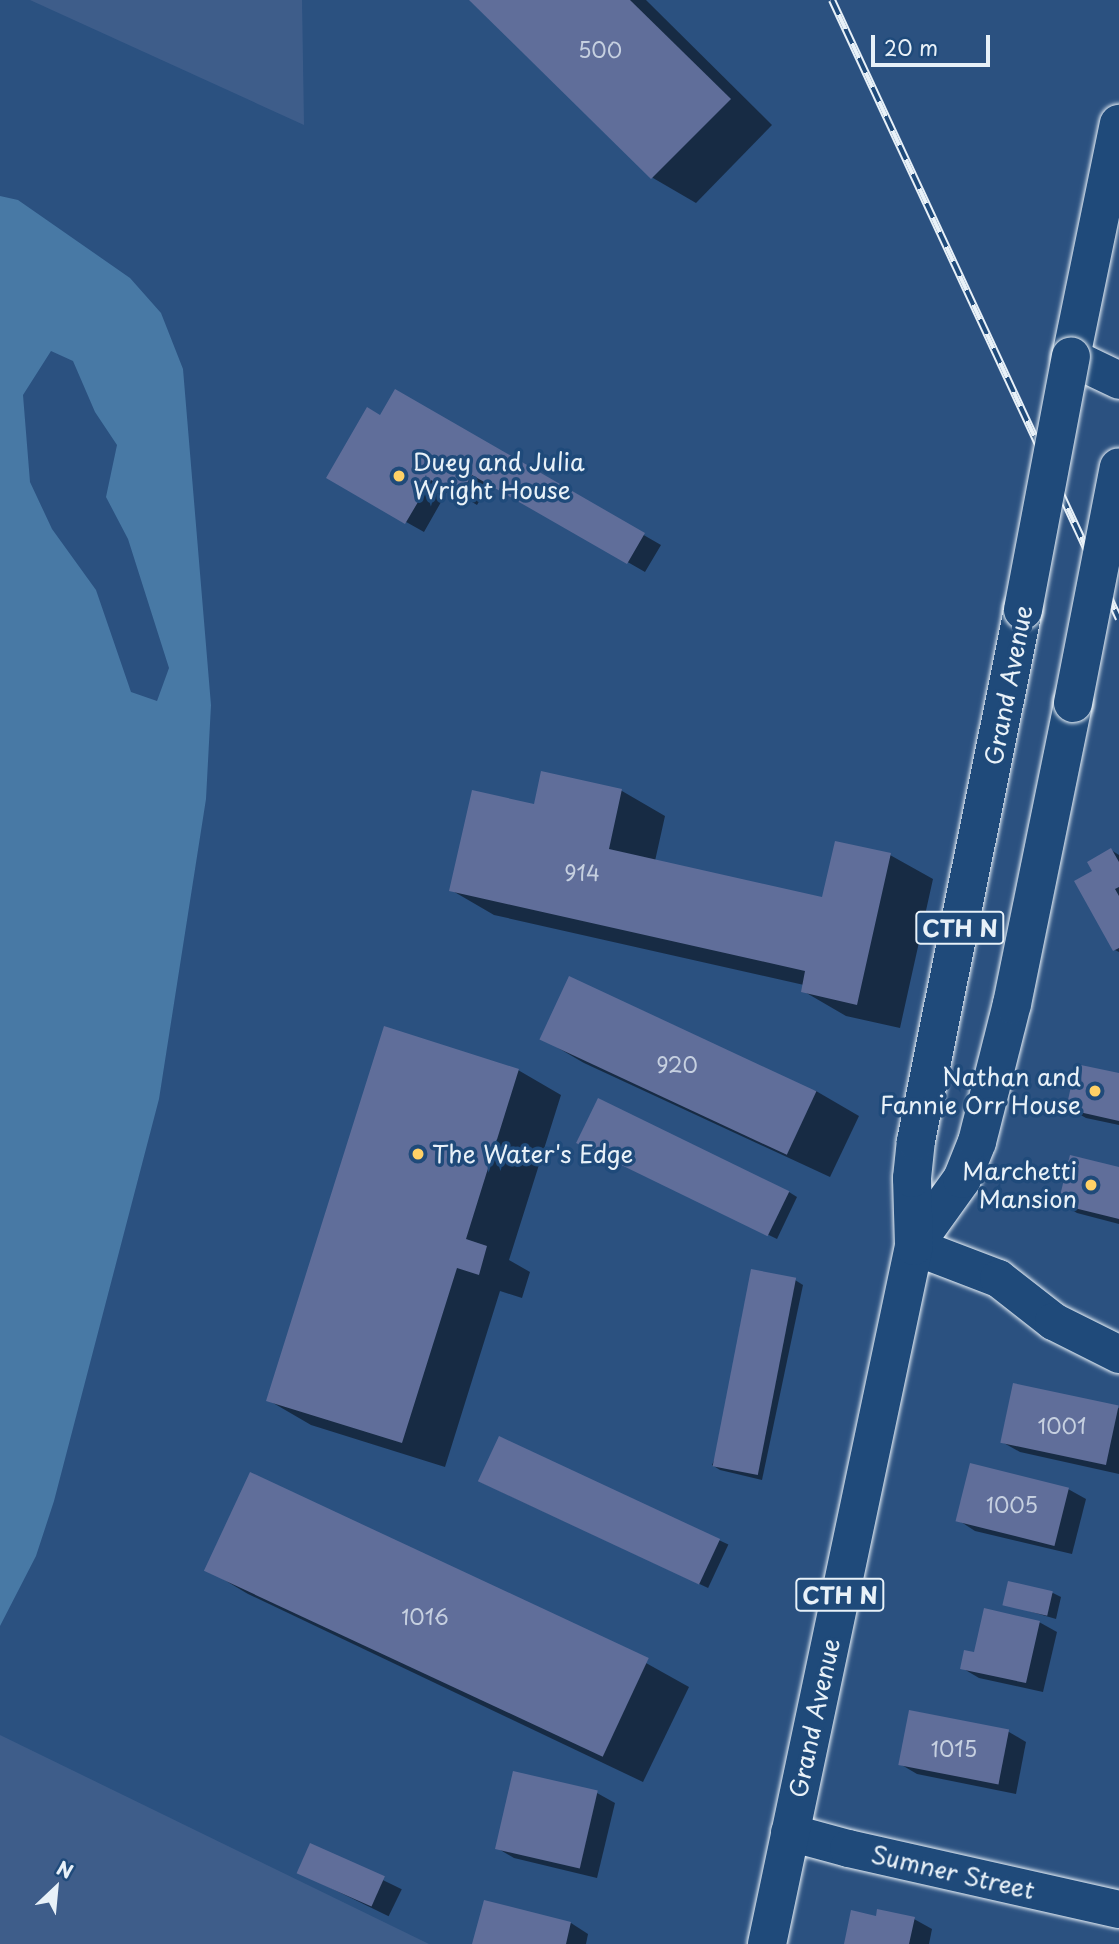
<!DOCTYPE html>
<html>
<head>
<meta charset="utf-8">
<style>
  body { margin:0 }
  #map { position:relative; width:1119px; height:1944px; overflow:hidden; background:#2b5180; font-family:"Playpen Sans",sans-serif }
  div>[style] { position:absolute }
  .built>* { inset:0; background:#3e5d8a }
  .water>* { inset:0; background:#4879a5 }
  .shadow>* { inset:0; background:#0007; transform-origin:0 0 }
  .building>* { inset:0; background:#606e9a; transform-origin:0 0 }
  .roads { filter:drop-shadow(0 0 2px #e8f1f8) drop-shadow(0 0 2px #e8f1f8) }
  .street>* { height:37px; margin:-18.5px; padding:0 18.5px; transform-origin:18.5px; border-radius:18.5px; background:#1f4a7a }
  .primary>* { height:38px; margin:-19px; padding:0 19px; transform-origin:19px; border-radius:19px; background:#1f4a7a }
  .rail>* { height:8px; margin-top:-4px; transform-origin:0; background:repeating-linear-gradient(90deg,#1f4a7a 0 16px,#e8f1f8 0 32px); box-sizing:border-box; border-block:2px solid #e8f1f8 }
  .bridges { filter:drop-shadow(0 0 2px #e8f1f8) drop-shadow(0 0 2px #e8f1f8) }
  .primary-bridge>* { height:38px; margin:-19px; padding:0 19px; transform-origin:19px; border-radius:19px; background:#1f4a7a }
  .dots>* { width:19px; height:19px; translate:-50% -50%; box-sizing:border-box; border:4px solid #1f4a7a; border-radius:50% }
  span { translate:-50% -50%; white-space:nowrap; text-align:center; line-height:1.15; -webkit-text-stroke:7px #1f4a7a; paint-order:stroke }
  .number-label { font-size:21px; color:#c6d0e0 }
  .number-label span { -webkit-text-stroke-width:0 }
  .shield-label span { padding:2px 5px; background:#1f4a7a; border:2px solid; border-radius:5px; -webkit-text-stroke-width:0 }
  .shield-label { font-size:23px; color:#e8f1f8; font-weight:700 }
  .poi-label { font-size:24px; color:#e8f1f8 }
  .left { translate:0 -50%; text-align:left }
  .right { translate:-100% -50%; text-align:right }
  .street-label { font-size:24px; color:#e8f1f8 }
  .north { position:absolute; left:21px; top:1853px; width:70px; height:70px; -webkit-text-stroke:5px #1f4a7a; paint-order:stroke; rotate:26deg; font-size:19px; font-weight:700; line-height:28px; text-align:center; color:#e8f1f8 }
  .north::after { content:''; display:block; margin:auto; width:24px; height:32px; background:#e8f1f8; clip-path:polygon(50% 0,100% 100%,50% 72%,0 100%) }
  .scale { position:absolute; left:871px; top:35px; width:119px; height:32px; box-sizing:border-box; border:4px solid #e8f1f8; border-top:0; padding-left:9px; font-size:21px; line-height:24px; white-space:nowrap; color:#e8f1f8; -webkit-text-stroke:5px #1f4a7a; paint-order:stroke }
</style>
</head>
<body>
<div id="map">
  <div class="built">
    <div style="clip-path:polygon(30px 0,302px 0,304px 125px)"></div>
    <div style="clip-path:polygon(0 1735px,429px 1944px,0 1944px)"></div>
  </div>
  <div class="water">
    <div style="clip-path:polygon(evenodd,0 196px,18px 200px,130px 278px,161px 313px,183px 369px,211px 705px,206px 799px,159px 1099px,54px 1501px,36px 1556px,0 1626px,0 196px,51px 351px,73px 361px,95px 412px,117px 445px,106px 497px,128px 539px,169px 668px,157px 701px,131px 692px,96px 590px,52px 529px,30px 482px,23px 395px,51px 351px)"></div>
  </div>
  <div class="shadow">
    <div style="clip-path:polygon(472px 0,646px 0,772px 125px,696px 203px,653px 178px)"></div>
    <div style="clip-path:polygon(395px 392px,661px 545px,645px 572px,490px 483px,477px 505px,449px 488px,424px 532px,328px 478px,381px 417px)"></div>
    <div style="clip-path:polygon(542px 773px,622px 791px,665px 816px,655px 861px,824px 899px,890px 855px,933px 879px,900px 1028px,846px 1016px,803px 991px,804px 985px,494px 915px,451px 890px,535px 806px)"></div>
    <div style="clip-path:polygon(1111px 850px,1119px 855px,1119px 952px,1115px 950px)"></div>
    <div style="clip-path:polygon(541px 1038px,816px 1091px,859px 1116px,830px 1177px,584px 1063px)"></div>
    <div style="clip-path:polygon(518px 1070px,561px 1095px,509px 1260px,530px 1272px,522px 1298px,500px 1291px,445px 1467px,311px 1425px,268px 1400px)"></div>
    <div style="clip-path:polygon(1119px 1075px,1119px 1125px,1086px 1118px,1068px 1108px)"></div>
    <div style="clip-path:polygon(587px 1147px,789px 1192px,797px 1197px,777px 1239px)"></div>
    <div style="clip-path:polygon(1119px 1169px,1119px 1224px,1077px 1213px,1060px 1203px)"></div>
    <div style="clip-path:polygon(795px 1280px,803px 1285px,762px 1480px,720px 1470px,712px 1465px)"></div>
    <div style="clip-path:polygon(1119px 1408px,1119px 1474px,1020px 1452px,1002px 1442px)"></div>
    <div style="left:500px;top:1438px;width:252px;height:48px;rotate:25deg"></div>
    <div style="clip-path:polygon(1068px 1489px,1086px 1499px,1072px 1554px,975px 1531px,958px 1520px)"></div>
    <div style="clip-path:polygon(206px 1569px,646px 1663px,689px 1687px,643px 1782px,248px 1594px)"></div>
    <div style="clip-path:polygon(1053px 1593px,1061px 1597px,1056px 1619px,1005px 1604px)"></div>
    <div style="clip-path:polygon(1039px 1622px,1057px 1632px,1043px 1692px,979px 1678px,962px 1668px,975px 1654px)"></div>
    <div style="clip-path:polygon(910px 1712px,1009px 1732px,1026px 1742px,1016px 1794px,917px 1774px,900px 1764px)"></div>
    <div style="clip-path:polygon(597px 1793px,615px 1803px,597px 1878px,514px 1858px,497px 1848px)"></div>
    <div style="left:311px;top:1845px;width:101px;height:30px;rotate:26deg"></div>
    <div style="clip-path:polygon(485px 1902px,571px 1923px,588px 1934px,586px 1944px,474px 1944px)"></div>
    <div style="clip-path:polygon(914px 1919px,932px 1929px,929px 1944px,846px 1944px)"></div>
  </div>
  <div class="building">
    <div style="clip-path:polygon(469px 0,630px 0,731px 99px,651px 179px)"></div>
    <div style="clip-path:polygon(395px 389px,645px 533px,627px 564px,472px 475px,459px 496px,431px 480px,405px 524px,326px 478px,367px 407px,380px 415px)"></div>
    <div style="clip-path:polygon(541px 771px,622px 789px,609px 849px,822px 897px,835px 841px,891px 853px,857px 1005px,801px 992px,805px 971px,449px 891px,472px 790px,534px 804px)"></div>
    <div style="clip-path:polygon(1111px 848px,1119px 862px,1119px 887px,1115px 889px,1119px 896px,1119px 948px,1113px 951px,1074px 881px,1092px 871px,1087px 862px)"></div>
    <div style="left:569px;top:976px;width:273px;height:70px;rotate:25deg"></div>
    <div style="clip-path:polygon(384px 1026px,519px 1069px,466px 1239px,487px 1246px,479px 1275px,457px 1268px,402px 1443px,266px 1401px)"></div>
    <div style="clip-path:polygon(1076px 1064px,1119px 1073px,1119px 1121px,1066px 1109px)"></div>
    <div style="left:598px;top:1098px;width:213px;height:50px;rotate:26deg"></div>
    <div style="clip-path:polygon(1070px 1155px,1119px 1167px,1119px 1219px,1058px 1204px)"></div>
    <div style="left:751px;top:1269px;width:46px;height:201px;rotate:11deg"></div>
    <div style="left:1013px;top:1383px;width:108px;height:61px;rotate:12deg"></div>
    <div style="left:499px;top:1436px;width:244px;height:50px;rotate:25deg"></div>
    <div style="left:970px;top:1463px;width:102px;height:60px;rotate:14deg"></div>
    <div style="left:250px;top:1472px;width:440px;height:109px;rotate:25deg"></div>
    <div style="left:1008px;top:1581px;width:46px;height:25px;rotate:13deg"></div>
    <div style="clip-path:polygon(984px 1608px,1040px 1621px,1026px 1683px,960px 1669px,964px 1650px,974px 1652px)"></div>
    <div style="left:909px;top:1710px;width:102px;height:56px;rotate:11deg"></div>
    <div style="left:513px;top:1771px;width:87px;height:80px;rotate:13deg"></div>
    <div style="left:310px;top:1843px;width:82px;height:33px;rotate:24deg"></div>
    <div style="clip-path:polygon(484px 1900px,571px 1922px,566px 1944px,472px 1944px)"></div>
    <div style="clip-path:polygon(877px 1909px,915px 1917px,909px 1944px,844px 1944px,851px 1910px,876px 1916px)"></div>
  </div>
  <div class="roads">
    <div class="street">
      <div style="left:1071px;top:357px;width:53px;rotate:25.6deg"></div>
      <div style="left:914px;top:1246px;width:90px;rotate:20.9deg"></div>
      <div style="left:998px;top:1278px;width:70px;rotate:38deg"></div>
      <div style="left:1053px;top:1321px;width:74px;rotate:26.6deg"></div>
      <div style="left:789px;top:1832px;width:61px;rotate:15.2deg"></div>
      <div style="left:848px;top:1848px;width:278px;rotate:12.7deg"></div>
    </div>
    <div class="primary">
      <div style="left:1071px;top:357px;width:238px;rotate:-78.4deg"></div>
      <div style="left:914px;top:1246px;width:82px;rotate:-54.4deg"></div>
      <div style="left:962px;top:1179px;width:40px;rotate:-68deg"></div>
      <div style="left:977px;top:1142px;width:142px;rotate:-75.8deg"></div>
      <div style="left:1012px;top:1004px;width:307px;rotate:-78.5deg"></div>
      <div style="left:767px;top:1944px;width:713px;rotate:-78.11deg"></div>
      <div style="left:914px;top:1246px;width:68px;rotate:-91.7deg"></div>
      <div style="left:912px;top:1178px;width:37px;rotate:-84deg"></div>
      <div style="left:916px;top:1141px;width:542px;rotate:-78.61deg"></div>
    </div>
  </div>
  <div class="rail">
    <div style="left:832px;top:0;width:682px;rotate:65.13deg"></div>
  </div>
  <div class="bridges">
    <div class="primary-bridge">
      <div style="left:1023px;top:610px;width:258px;rotate:-79.3deg"></div>
      <div style="left:1073px;top:703px;width:240px;rotate:-79deg"></div>
    </div>
  </div>
  <div class="dots">
    <div style="left:399px;top:476px;background:#ffd166"></div>
    <div style="left:1095px;top:1091px;background:#ffd166"></div>
    <div style="left:418px;top:1154px;background:#ffd166"></div>
    <div style="left:1091px;top:1185px;background:#ffd166"></div>
  </div>
  <div class="number-label">
    <span style="left:600px;top:49px">500</span>
    <span style="left:582px;top:872px">914</span>
    <span style="left:677px;top:1064px">920</span>
    <span style="left:1062px;top:1425px">1001</span>
    <span style="left:1012px;top:1504px">1005</span>
    <span style="left:425px;top:1616px">1016</span>
    <span style="left:954px;top:1748px">1015</span>
  </div>
  <div class="shield-label">
    <span style="left:960px;top:928px">CTH N</span>
    <span style="left:840px;top:1595px">CTH N</span>
  </div>
  <div class="poi-label">
    <span class="left" style="left:413px;top:476px">Duey and Julia<br>Wright House</span>
    <span class="right" style="left:1081px;top:1091px">Nathan and<br>Fannie Orr House</span>
    <span class="left" style="left:432px;top:1154px">The Water's Edge</span>
    <span class="right" style="left:1077px;top:1185px">Marchetti<br>Mansion</span>
  </div>
  <div class="street-label">
    <span style="left:1008px;top:685px;rotate:-79deg">Grand Avenue</span>
    <span style="left:814px;top:1718px;rotate:-78deg">Grand Avenue</span>
    <span style="left:953px;top:1872px;rotate:13deg">Sumner Street</span>
  </div>
  <div class="north">N</div>
  <div class="scale">20 m</div>
</div>
</body>
</html>
